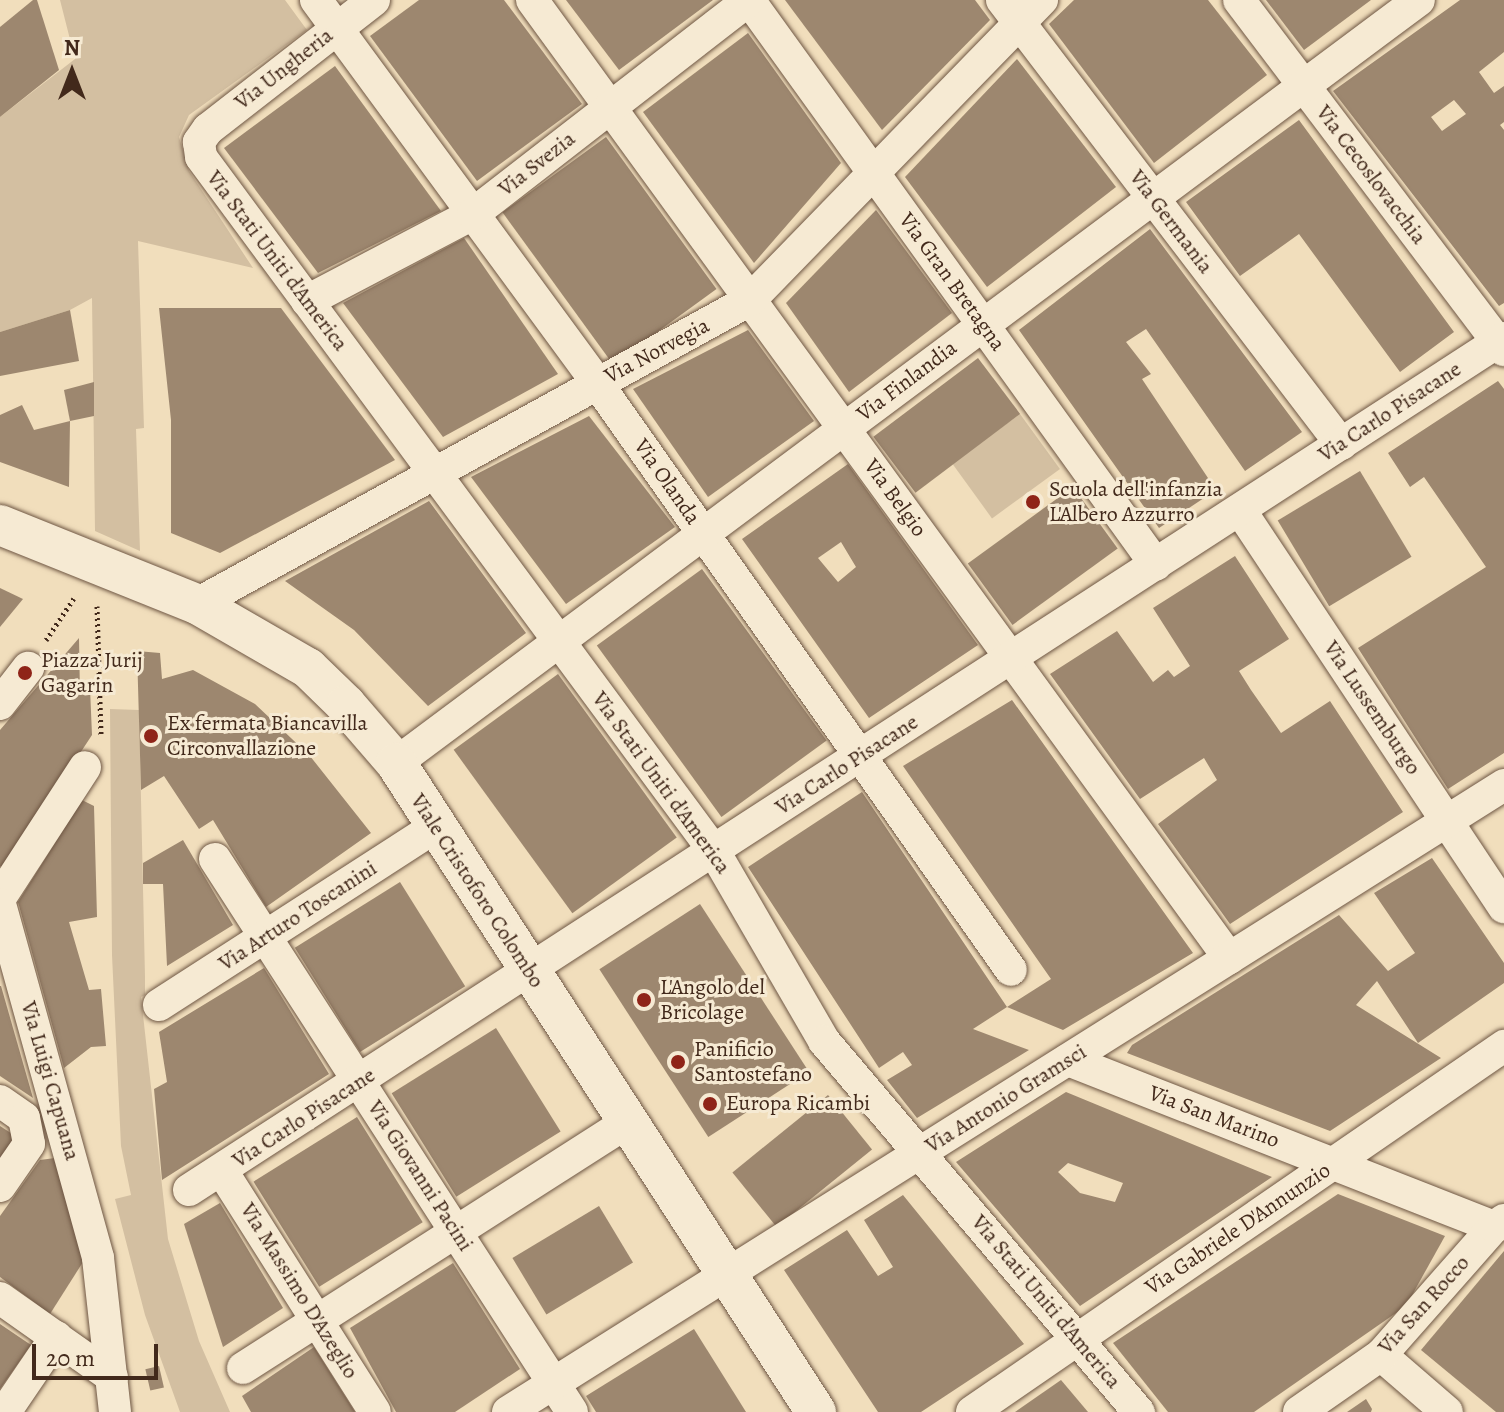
<!DOCTYPE html>
<html>
<head>
<meta charset="utf-8">
<style>
  body { margin:0 }
  #map { position:relative; width:1504px; height:1412px; overflow:hidden; background:#f1debc; font-family:Alegreya,serif }
  div>[style] { position:absolute }
  .green>* { inset:0; background:#d3bfa1; transform-origin:0 0 }
  .building>* { inset:0; background:#9d876f; transform-origin:0 0 }
  .path>* { height:5px; margin-top:-2.5px; transform-origin:0; background:repeating-linear-gradient(90deg,#42291b 0 2px,transparent 0 6px) }
  .roads { filter:drop-shadow(0 0 2px #6e5643) drop-shadow(0 0 2px #6e5643) }
  .minor>* { height:32px; margin:-16px; padding:0 16px; transform-origin:16px; border-radius:16px; background:#f6ead3 }
  .tertiary>* { height:40px; margin:-20px; padding:0 20px; transform-origin:20px; border-radius:20px; background:#f6ead3 }
  .dots>* { width:22px; height:22px; translate:-50% -50%; box-sizing:border-box; border:4px solid #f6ead3; border-radius:50% }
  span { translate:-50% -50%; white-space:nowrap; text-align:center; line-height:1.15; -webkit-text-stroke:6px #f6ead3; paint-order:stroke }
  .street-label { font-size:22px; color:#42291b }
  .poi-label { font-size:22px; color:#42291b }
  .left { translate:0 -50%; text-align:left }
  .north { position:absolute; left:32px; top:32px; width:80px; height:80px; -webkit-text-stroke:6px #f6ead3; paint-order:stroke; rotate:0deg; font-size:22px; font-weight:700; line-height:32px; text-align:center; color:#42291b }
  .north::after { content:''; display:block; margin:auto; width:28px; height:36px; background:#42291b; clip-path:polygon(50% 0,100% 100%,50% 72%,0 100%) }
  .scale { position:absolute; left:32px; top:1344px; width:126px; height:36px; box-sizing:border-box; border:4px solid #42291b; border-top:0; padding-left:10px; font-size:24px; line-height:28px; white-space:nowrap; color:#42291b; -webkit-text-stroke:6px #f6ead3; paint-order:stroke }
</style>
</head>
<body>
<div id="map">
  <div class="green">
    <div style="clip-path:polygon(60px 0,285px 0,307px 30px,189px 115px,179px 137px,189px 171px,253px 268px,138px 241px,144px 428px,136px 429px,140px 551px,95px 531px,92px 298px,70px 310px,0 332px,0 117px,75px 59px)"></div>
    <div style="left:1020px;top:414px;width:68px;height:84px;rotate:54deg"></div>
    <div style="clip-path:polygon(110px 709px,139px 710px,145px 977px,145px 995px,141px 997px,168px 1239px,199px 1341px,230px 1412px,180px 1412px,145px 1315px,115px 1199px,131px 1195px,121px 1146px,112px 955px)"></div>
  </div>
  <div class="building">
    <div style="clip-path:polygon(33px 0,37px 0,59px 70px,0 117px,0 27px)"></div>
    <div style="clip-path:polygon(419px 0,504px 0,582px 104px,477px 181px,370px 36px)"></div>
    <div style="clip-path:polygon(566px 0,713px 0,619px 70px)"></div>
    <div style="clip-path:polygon(785px 0,975px 0,990px 20px,882px 130px)"></div>
    <div style="clip-path:polygon(1074px 0,1208px 0,1267px 75px,1154px 163px,1049px 24px)"></div>
    <div style="clip-path:polygon(1266px 0,1371px 0,1304px 50px)"></div>
    <div style="clip-path:polygon(evenodd,1460px 0,1504px 0,1504px 52px,1479px 72px,1494px 93px,1504px 86px,1504px 122px,1500px 125px,1504px 130px,1504px 303px,1499px 306px,1333px 91px,1460px 0,1454px 100px,1466px 114px,1442px 131px,1431px 117px,1454px 100px)"></div>
    <div style="clip-path:polygon(748px 33px,841px 163px,754px 263px,643px 112px)"></div>
    <div style="clip-path:polygon(1017px 59px,1116px 187px,987px 287px,905px 177px)"></div>
    <div style="clip-path:polygon(335px 66px,441px 211px,318px 273px,224px 148px)"></div>
    <div style="clip-path:polygon(1299px 120px,1454px 332px,1400px 372px,1299px 234px,1240px 276px,1186px 202px)"></div>
    <div style="left:606px;top:137px;width:188px;height:128px;rotate:54deg"></div>
    <div style="clip-path:polygon(876px 210px,952px 313px,849px 392px,786px 303px)"></div>
    <div style="clip-path:polygon(1150px 229px,1302px 432px,1245px 471px,1146px 329px,1126px 342px,1151px 374px,1142px 379px,1216px 490px,1159px 528px,1019px 330px)"></div>
    <div style="clip-path:polygon(464px 238px,558px 374px,443px 437px,343px 303px)"></div>
    <div style="clip-path:polygon(159px 308px,281px 308px,395px 460px,220px 553px,171px 533px,171px 420px)"></div>
    <div style="clip-path:polygon(70px 310px,79px 361px,0 376px,0 332px)"></div>
    <div style="clip-path:polygon(748px 330px,814px 421px,708px 497px,633px 389px)"></div>
    <div style="left:978px;top:358px;width:70px;height:131px;rotate:53deg"></div>
    <div style="clip-path:polygon(1498px 381px,1504px 389px,1504px 753px,1448px 789px,1358px 648px,1486px 567px,1424px 477px,1410px 487px,1388px 453px)"></div>
    <div style="clip-path:polygon(94px 382px,94px 416px,70px 421px,64px 390px)"></div>
    <div style="clip-path:polygon(22px 405px,34px 430px,70px 421px,69px 487px,0 462px,0 415px)"></div>
    <div style="clip-path:polygon(589px 416px,675px 527px,566px 604px,471px 477px)"></div>
    <div style="clip-path:polygon(evenodd,848px 464px,978px 645px,869px 718px,742px 539px,848px 464px,841px 542px,856px 567px,838px 582px,818px 558px,841px 542px)"></div>
    <div style="left:1360px;top:471px;width:100px;height:96px;rotate:59deg"></div>
    <div style="left:1073px;top:487px;width:76px;height:130px;rotate:54deg"></div>
    <div style="clip-path:polygon(429px 501px,526px 633px,428px 706px,354px 630px,285px 581px)"></div>
    <div style="clip-path:polygon(1235px 556px,1289px 639px,1239px 671px,1251px 690px,1281px 733px,1330px 701px,1403px 812px,1230px 924px,1158px 824px,1217px 780px,1204px 758px,1140px 799px,1050px 674px,1117px 631px,1153px 682px,1168px 670px,1174px 677px,1190px 666px,1153px 608px)"></div>
    <div style="left:702px;top:569px;width:212px;height:130px;rotate:54deg"></div>
    <div style="clip-path:polygon(0 588px,23px 599px,0 627px)"></div>
    <div style="clip-path:polygon(79px 638px,80px 695px,90px 688px,92px 735px,4px 869px,0 866px,0 730px)"></div>
    <div style="clip-path:polygon(137px 651px,160px 653px,162px 679px,193px 670px,255px 704px,310px 756px,371px 833px,266px 907px,213px 820px,199px 829px,164px 776px,141px 790px)"></div>
    <div style="left:558px;top:674px;width:202px;height:129px;rotate:54deg"></div>
    <div style="clip-path:polygon(1012px 700px,1193px 953px,1063px 1030px,1007px 1007px,973px 1029px,1029px 1050px,917px 1118px,887px 1080px,912px 1065px,903px 1052px,879px 1068px,748px 867px,862px 792px,1007px 1007px,1051px 979px,903px 766px)"></div>
    <div style="clip-path:polygon(82px 800px,94px 806px,97px 917px,69px 922px,89px 990px,101px 989px,106px 1046px,91px 1047px,64px 1068px,18px 902px)"></div>
    <div style="clip-path:polygon(183px 840px,233px 925px,167px 966px,163px 884px,143px 884px,143px 863px)"></div>
    <div style="clip-path:polygon(1432px 858px,1504px 963px,1504px 983px,1418px 1043px,1377px 981px,1356px 1005px,1441px 1058px,1330px 1131px,1127px 1053px,1132px 1045px,1339px 915px,1388px 971px,1415px 953px,1374px 893px)"></div>
    <div style="left:400px;top:882px;width:123px;height:124px;rotate:58deg"></div>
    <div style="left:700px;top:904px;width:200px;height:120px;rotate:57deg"></div>
    <div style="clip-path:polygon(264px 968px,329px 1074px,162px 1180px,154px 1089px,167px 1082px,159px 1032px)"></div>
    <div style="clip-path:polygon(0 986px,1px 986px,33px 1098px,0 1076px)"></div>
    <div style="left:496px;top:1028px;width:122px;height:123px;rotate:58deg"></div>
    <div style="clip-path:polygon(evenodd,1066px 1092px,1272px 1177px,1080px 1306px,956px 1162px,1066px 1092px,1068px 1163px,1123px 1183px,1115px 1202px,1080px 1193px,1058px 1172px,1068px 1163px)"></div>
    <div style="left:828px;top:1095px;width:70px;height:123px;rotate:51deg"></div>
    <div style="left:357px;top:1117px;width:124px;height:122px;rotate:58deg"></div>
    <div style="clip-path:polygon(0 1126px,17px 1137px,0 1162px)"></div>
    <div style="clip-path:polygon(55px 1158px,83px 1262px,50px 1314px,0 1277px,0 1216px,40px 1160px)"></div>
    <div style="clip-path:polygon(1338px 1194px,1445px 1236px,1406px 1306px,1254px 1412px,1168px 1412px,1113px 1343px)"></div>
    <div style="clip-path:polygon(903px 1195px,1024px 1344px,921px 1412px,878px 1412px,784px 1270px,847px 1230px,878px 1276px,893px 1267px,864px 1220px)"></div>
    <div style="clip-path:polygon(220px 1203px,283px 1308px,223px 1347px,184px 1224px)"></div>
    <div style="left:599px;top:1206px;width:66px;height:101px;rotate:59deg"></div>
    <div style="clip-path:polygon(1504px 1251px,1504px 1412px,1496px 1412px,1421px 1350px)"></div>
    <div style="clip-path:polygon(453px 1263px,520px 1369px,455px 1412px,396px 1412px,350px 1328px)"></div>
    <div style="clip-path:polygon(0 1324px,31px 1345px,0 1389px)"></div>
    <div style="clip-path:polygon(694px 1329px,746px 1412px,596px 1412px,586px 1396px)"></div>
    <div style="clip-path:polygon(314px 1347px,355px 1412px,251px 1412px,242px 1396px)"></div>
    <div style="left:159px;top:1366px;width:22px;height:14px;rotate:77deg"></div>
    <div style="clip-path:polygon(1061px 1380px,1088px 1412px,1015px 1412px)"></div>
    <div style="clip-path:polygon(1366px 1399px,1372px 1409px,1371px 1412px,1347px 1412px)"></div>
  </div>
  <div class="path">
    <div style="left:97px;top:606px;width:130px;rotate:88.2deg"></div>
    <div style="left:46px;top:640px;width:50px;rotate:-56.3deg"></div>
  </div>
  <div class="roads">
    <div class="minor">
      <div style="left:316px;top:0;width:475px;rotate:53.7deg"></div>
      <div style="left:597px;top:383px;width:718px;rotate:54.81deg"></div>
      <div style="left:374px;top:0;width:210px;rotate:142.1deg"></div>
      <div style="left:208px;top:129px;width:16px;rotate:125deg"></div>
      <div style="left:199px;top:142px;width:15px;rotate:82deg"></div>
      <div style="left:201px;top:157px;width:863px;rotate:53.53deg"></div>
      <div style="left:714px;top:851px;width:220px;rotate:59.9deg"></div>
      <div style="left:824px;top:1041px;width:487px;rotate:49.7deg"></div>
      <div style="left:532px;top:0;width:1185px;rotate:53.96deg"></div>
      <div style="left:749px;top:0;width:696px;rotate:54.23deg"></div>
      <div style="left:1002px;top:0;width:559px;rotate:52.64deg"></div>
      <div style="left:1239px;top:0;width:439px;rotate:52.9deg"></div>
      <div style="left:307px;top:301px;width:187px;rotate:-27.7deg"></div>
      <div style="left:473px;top:214px;width:349px;rotate:-37.8deg"></div>
      <div style="left:1240px;top:510px;width:477px;rotate:56.4deg"></div>
      <div style="left:197px;top:604px;width:631px;rotate:-28.8deg"></div>
      <div style="left:750px;top:300px;width:419px;rotate:-45.8deg"></div>
      <div style="left:0;top:704px;width:46px;rotate:-52.1deg"></div>
      <div style="left:396px;top:763px;width:1276px;rotate:-36.72deg"></div>
      <div style="left:215px;top:859px;width:658px;rotate:57.15deg"></div>
      <div style="left:0;top:898px;width:156px;rotate:-57deg"></div>
      <div style="left:0;top:904px;width:367px;rotate:74.5deg"></div>
      <div style="left:98px;top:1258px;width:155px;rotate:83.7deg"></div>
      <div style="left:159px;top:1005px;width:328px;rotate:-32.8deg"></div>
      <div style="left:1068px;top:1060px;width:458px;rotate:21.4deg"></div>
      <div style="left:0;top:1101px;width:29px;rotate:35deg"></div>
      <div style="left:24px;top:1118px;width:26px;rotate:79deg"></div>
      <div style="left:29px;top:1144px;width:51px;rotate:124.6deg"></div>
      <div style="left:222px;top:1171px;width:285px;rotate:57.6deg"></div>
      <div style="left:189px;top:1190px;width:1567px;rotate:-32.94deg"></div>
      <div style="left:0;top:1298px;width:137px;rotate:35.2deg"></div>
      <div style="left:1381px;top:1355px;width:87px;rotate:40.8deg"></div>
      <div style="left:243px;top:1368px;width:456px;rotate:-32.6deg"></div>
      <div style="left:5px;top:1412px;width:91px;rotate:-55.8deg"></div>
      <div style="left:508px;top:1412px;width:1177px;rotate:-32.19deg"></div>
      <div style="left:972px;top:1412px;width:646px;rotate:-34.53deg"></div>
      <div style="left:1299px;top:1412px;width:100px;rotate:-34.8deg"></div>
      <div style="left:1381px;top:1355px;width:171px;rotate:-48.6deg"></div>
      <div style="left:1494px;top:1227px;width:12px;rotate:-35deg"></div>
    </div>
    <div class="tertiary">
      <div style="left:0;top:525px;width:212px;rotate:21.9deg"></div>
      <div style="left:197px;top:604px;width:128px;rotate:30deg"></div>
      <div style="left:308px;top:668px;width:53px;rotate:44.2deg"></div>
      <div style="left:346px;top:705px;width:77px;rotate:49.2deg"></div>
      <div style="left:396px;top:763px;width:773px;rotate:57.09deg"></div>
    </div>
  </div>
  <div class="dots">
    <div style="left:1033px;top:502px;background:#8f2418"></div>
    <div style="left:25px;top:673px;background:#8f2418"></div>
    <div style="left:151px;top:736px;background:#8f2418"></div>
    <div style="left:644px;top:1000px;background:#8f2418"></div>
    <div style="left:678px;top:1062px;background:#8f2418"></div>
    <div style="left:710px;top:1104px;background:#8f2418"></div>
  </div>
  <div class="street-label">
    <span style="left:284px;top:69px;rotate:-38deg">Via Ungheria</span>
    <span style="left:537px;top:164px;rotate:-38deg">Via Svezia</span>
    <span style="left:1371px;top:175px;rotate:53deg">Via Cecoslovacchia</span>
    <span style="left:1171px;top:222px;rotate:53deg">Via Germania</span>
    <span style="left:277px;top:261px;rotate:53deg">Via Stati Uniti d'America</span>
    <span style="left:952px;top:282px;rotate:54deg">Via Gran Bretagna</span>
    <span style="left:657px;top:351px;rotate:-28deg">Via Norvegia</span>
    <span style="left:907px;top:381px;rotate:-37deg">Via Finlandia</span>
    <span style="left:1390px;top:412px;rotate:-33deg">Via Carlo Pisacane</span>
    <span style="left:667px;top:482px;rotate:55deg">Via Olanda</span>
    <span style="left:895px;top:498px;rotate:54deg">Via Belgio</span>
    <span style="left:1372px;top:708px;rotate:56deg">Via Lussemburgo</span>
    <span style="left:847px;top:765px;rotate:-33deg">Via Carlo Pisacane</span>
    <span style="left:661px;top:783px;rotate:54deg">Via Stati Uniti d'America</span>
    <span style="left:477px;top:891px;rotate:57deg">Viale Cristoforo Colombo</span>
    <span style="left:298px;top:916px;rotate:-33deg">Via Arturo Toscanini</span>
    <span style="left:50px;top:1081px;rotate:74deg">Via Luigi Capuana</span>
    <span style="left:1006px;top:1099px;rotate:-32deg">Via Antonio Gramsci</span>
    <span style="left:1214px;top:1117px;rotate:21deg">Via San Marino</span>
    <span style="left:304px;top:1118px;rotate:-33deg">Via Carlo Pisacane</span>
    <span style="left:420px;top:1176px;rotate:57deg">Via Giovanni Pacini</span>
    <span style="left:1238px;top:1229px;rotate:-34deg">Via Gabriele D'Annunzio</span>
    <span style="left:299px;top:1291px;rotate:58deg">Via Massimo D'Azeglio</span>
    <span style="left:1046px;top:1302px;rotate:50deg">Via Stati Uniti d'America</span>
    <span style="left:1424px;top:1305px;rotate:-48deg">Via San Rocco</span>
  </div>
  <div class="poi-label">
    <span class="left" style="left:1049px;top:502px">Scuola dell'infanzia<br>L'Albero Azzurro</span>
    <span class="left" style="left:41px;top:673px">Piazza Jurij<br>Gagarin</span>
    <span class="left" style="left:167px;top:736px">Ex fermata Biancavilla<br>Circonvallazione</span>
    <span class="left" style="left:660px;top:1000px">L'Angolo del<br>Bricolage</span>
    <span class="left" style="left:694px;top:1062px">Panificio<br>Santostefano</span>
    <span class="left" style="left:726px;top:1104px">Europa Ricambi</span>
  </div>
  <div class="north">N</div>
  <div class="scale">20 m</div>
</div>
</body>
</html>
